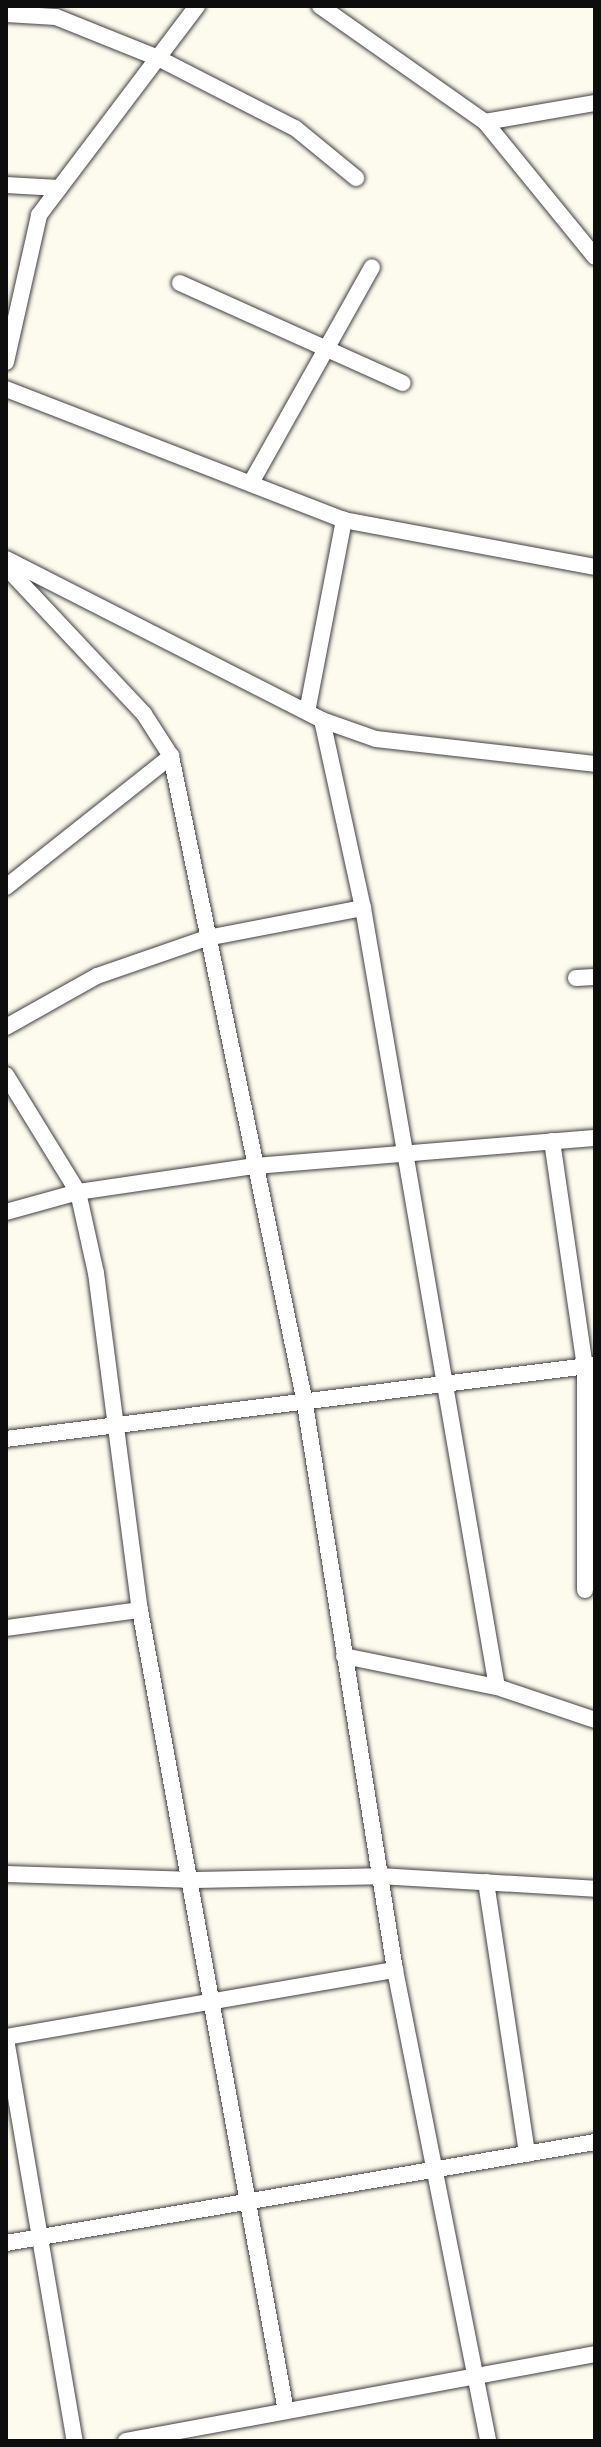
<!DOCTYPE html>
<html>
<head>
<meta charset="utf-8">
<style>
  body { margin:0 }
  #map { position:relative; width:601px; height:2447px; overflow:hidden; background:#fdfaee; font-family:"PT Serif",serif }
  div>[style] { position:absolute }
  .roads { filter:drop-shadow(0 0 2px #404040) drop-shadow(0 0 2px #404040) }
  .street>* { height:16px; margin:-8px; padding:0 8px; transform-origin:8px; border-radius:8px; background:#fff }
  span { translate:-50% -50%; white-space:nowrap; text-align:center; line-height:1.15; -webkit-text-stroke:8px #fff; paint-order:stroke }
  .frame { position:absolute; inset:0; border:8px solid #0d0d0d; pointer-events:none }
</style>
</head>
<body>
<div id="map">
  <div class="roads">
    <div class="street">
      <div style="left:320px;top:6px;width:202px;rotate:35.1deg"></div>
      <div style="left:485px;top:122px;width:174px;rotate:50.8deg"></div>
      <div style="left:6px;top:14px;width:50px;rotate:3.4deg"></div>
      <div style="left:56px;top:17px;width:110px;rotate:21.9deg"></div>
      <div style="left:158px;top:58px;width:154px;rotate:27.1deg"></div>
      <div style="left:295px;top:128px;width:79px;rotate:39.3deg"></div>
      <div style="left:485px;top:122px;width:112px;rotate:-9.8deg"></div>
      <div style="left:6px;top:185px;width:53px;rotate:3.2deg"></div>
      <div style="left:180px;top:283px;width:244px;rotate:24.2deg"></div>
      <div style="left:6px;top:362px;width:151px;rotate:-77.3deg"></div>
      <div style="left:39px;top:215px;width:262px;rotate:-52.9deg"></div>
      <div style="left:6px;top:389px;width:362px;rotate:21.2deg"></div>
      <div style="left:344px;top:520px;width:255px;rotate:10.6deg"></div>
      <div style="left:252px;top:481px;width:245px;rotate:-60.7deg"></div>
      <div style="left:6px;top:559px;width:355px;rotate:27deg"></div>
      <div style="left:322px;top:720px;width:57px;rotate:19.4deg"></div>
      <div style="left:376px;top:739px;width:220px;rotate:6.5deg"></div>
      <div style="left:6px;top:567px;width:202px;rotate:46.8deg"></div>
      <div style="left:144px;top:714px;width:50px;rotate:57.3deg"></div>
      <div style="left:171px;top:756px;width:656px;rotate:78.3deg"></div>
      <div style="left:304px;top:1398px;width:579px;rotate:80.96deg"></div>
      <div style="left:395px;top:1970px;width:480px;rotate:78.8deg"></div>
      <div style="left:307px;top:712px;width:196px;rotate:-79.1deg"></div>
      <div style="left:322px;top:720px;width:192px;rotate:77.7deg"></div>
      <div style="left:363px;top:908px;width:790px;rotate:80.24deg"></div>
      <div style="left:6px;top:887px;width:211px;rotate:-38.4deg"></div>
      <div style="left:576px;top:978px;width:19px;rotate:-3deg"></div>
      <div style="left:6px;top:1027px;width:104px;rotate:-29.3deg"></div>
      <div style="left:97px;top:976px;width:116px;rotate:-19.1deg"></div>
      <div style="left:207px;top:938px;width:159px;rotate:-10.9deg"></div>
      <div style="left:6px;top:1075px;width:137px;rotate:58.4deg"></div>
      <div style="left:78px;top:1192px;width:83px;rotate:77.5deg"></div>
      <div style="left:96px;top:1273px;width:340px;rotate:82.6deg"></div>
      <div style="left:140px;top:1610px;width:814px;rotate:79.67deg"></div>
      <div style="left:552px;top:1141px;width:228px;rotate:81.7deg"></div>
      <div style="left:585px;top:1367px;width:223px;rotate:90deg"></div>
      <div style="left:6px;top:1212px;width:75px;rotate:-15.5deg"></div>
      <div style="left:78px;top:1192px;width:178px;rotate:-8.4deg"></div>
      <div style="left:254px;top:1166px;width:342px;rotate:-4.7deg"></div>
      <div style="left:6px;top:1439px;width:594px;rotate:-7.16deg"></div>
      <div style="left:6px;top:1628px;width:135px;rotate:-7.7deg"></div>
      <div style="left:344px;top:1656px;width:156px;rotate:11.5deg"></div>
      <div style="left:497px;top:1687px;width:103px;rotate:18.6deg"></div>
      <div style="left:6px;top:1874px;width:189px;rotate:1.8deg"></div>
      <div style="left:195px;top:1880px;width:184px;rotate:-1.2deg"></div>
      <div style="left:379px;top:1876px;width:216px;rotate:3.4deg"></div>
      <div style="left:486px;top:1882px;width:275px;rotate:81.4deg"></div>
      <div style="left:6px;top:2037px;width:395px;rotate:-9.8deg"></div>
      <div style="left:6px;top:2039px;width:408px;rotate:80.3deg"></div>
      <div style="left:6px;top:2243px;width:598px;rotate:-9.73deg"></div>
      <div style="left:126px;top:2441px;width:477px;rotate:-10.5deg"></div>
    </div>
  </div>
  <div class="frame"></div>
</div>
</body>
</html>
